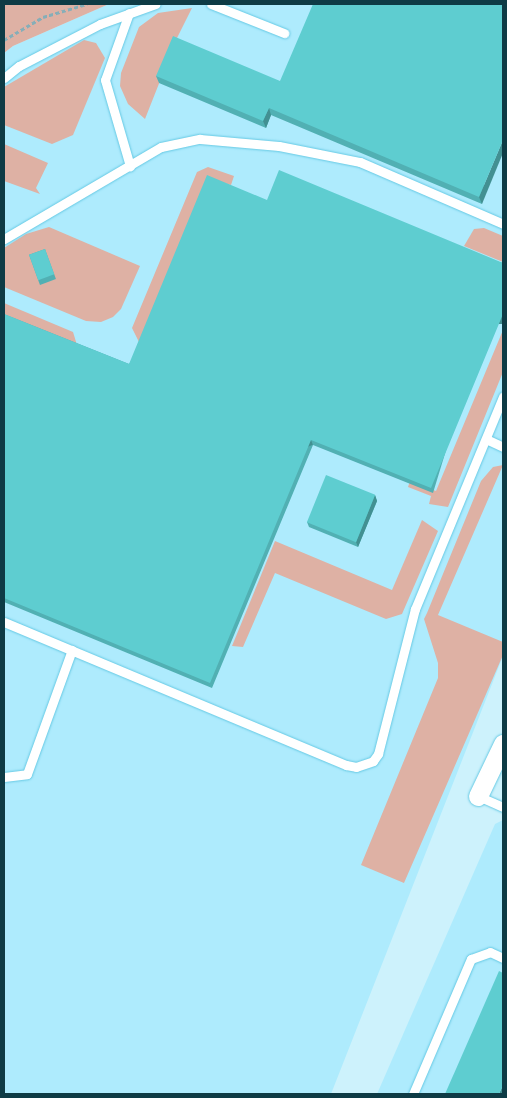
<!DOCTYPE html>
<html>
<head>
<meta charset="utf-8">
<style>
  body { margin:0 }
  #map { position:relative; width:507px; height:1098px; overflow:hidden; background:#cdf2fc; font-family:"Golos Text",sans-serif }
  div>[style] { position:absolute }
  .built>* { inset:0; background:#aeebfd }
  .green>* { inset:0; background:#deb1a4 }
  .path>* { height:3px; margin-top:-1.5px; transform-origin:0; background:repeating-linear-gradient(90deg,#86aeb8 0 4px,transparent 0 6.5px) }
  .roads { filter:drop-shadow(0 0 1px #65c9e4) drop-shadow(0 0 1px #65c9e4) }
  .lane>* { height:9px; margin:-4.5px; padding:0 4.5px; transform-origin:4.5px; border-radius:4.5px; background:#fff }
  .street>* { height:19px; margin:-9.5px; padding:0 9.5px; transform-origin:9.5px; border-radius:9.5px; background:#fff }
  .wall>* { inset:0; background:#51b0b3; transform-origin:0 0 }
  .shaded-wall>* { inset:0; background:#429092; transform-origin:0 0 }
  .building>* { inset:0; background:#5ecdd0; transform-origin:0 0 }
  span { translate:-50% -50%; white-space:nowrap; text-align:center; line-height:1.15; -webkit-text-stroke:4px #f7f7f7; paint-order:stroke }
  .frame { position:absolute; inset:0; border:5px solid #0e3b45; pointer-events:none }
</style>
</head>
<body>
<div id="map">
  <div class="built">
    <div style="clip-path:polygon(109px 4px,503px 4px,503px 656px,331px 1094px,4px 1094px,4px 53px,13px 46px)"></div>
    <div style="clip-path:polygon(503px 820px,503px 1094px,377px 1094px,495px 824px)"></div>
  </div>
  <div class="green">
    <div style="clip-path:polygon(4px 4px,109px 4px,13px 46px,4px 53px)"></div>
    <div style="clip-path:polygon(192px 8px,177px 38px,145px 119px,128px 104px,120px 86px,121px 73px,139px 27px,158px 13px)"></div>
    <div style="clip-path:polygon(84px 40px,96px 43px,105px 58px,73px 135px,52px 144px,4px 125px,4px 87px)"></div>
    <div style="clip-path:polygon(4px 144px,48px 163px,36px 188px,40px 194px,4px 181px)"></div>
    <div style="clip-path:polygon(208px 167px,234px 176px,231px 185px,209px 179px,139px 342px,132px 328px,197px 172px)"></div>
    <div style="clip-path:polygon(49px 227px,140px 266px,121px 309px,113px 317px,101px 322px,86px 321px,4px 287px,4px 248px,26px 234px)"></div>
    <div style="clip-path:polygon(484px 228px,503px 236px,503px 262px,464px 246px,474px 229px)"></div>
    <div style="clip-path:polygon(4px 303px,73px 332px,77px 345px,4px 314px)"></div>
    <div style="clip-path:polygon(503px 330px,503px 372px,448px 507px,429px 504px,431px 496px,408px 487px,410px 481px,436px 491px)"></div>
    <div style="clip-path:polygon(503px 465px,438px 615px,503px 642px,503px 655px,404px 883px,361px 865px,438px 678px,438px 663px,424px 619px,427px 613px,481px 481px,493px 467px)"></div>
    <div style="clip-path:polygon(422px 520px,438px 531px,402px 614px,386px 619px,275px 573px,243px 647px,232px 646px,275px 541px,392px 590px)"></div>
  </div>
  <div class="path">
    <div style="left:4px;top:40px;width:45px;rotate:-30.5deg"></div>
    <div style="left:43px;top:17px;width:46px;rotate:-16.5deg"></div>
  </div>
  <div class="roads">
    <div class="lane">
      <div style="left:211px;top:4px;width:79px;rotate:21.7deg"></div>
      <div style="left:129px;top:13px;width:71px;rotate:109.7deg"></div>
      <div style="left:105px;top:80px;width:90px;rotate:73.8deg"></div>
      <div style="left:4px;top:78px;width:19px;rotate:-39deg"></div>
      <div style="left:19px;top:66px;width:91px;rotate:-27.4deg"></div>
      <div style="left:100px;top:24px;width:59px;rotate:-19.7deg"></div>
      <div style="left:4px;top:239px;width:182px;rotate:-30.4deg"></div>
      <div style="left:161px;top:147px;width:40px;rotate:-12deg"></div>
      <div style="left:200px;top:139px;width:79px;rotate:5.1deg"></div>
      <div style="left:279px;top:146px;width:83px;rotate:11.2deg"></div>
      <div style="left:360px;top:162px;width:156px;rotate:23.4deg"></div>
      <div style="left:486px;top:439px;width:19px;rotate:25deg"></div>
      <div style="left:4px;top:622px;width:371px;rotate:22.7deg"></div>
      <div style="left:346px;top:765px;width:10px;rotate:11deg"></div>
      <div style="left:356px;top:767px;width:18px;rotate:-19deg"></div>
      <div style="left:373px;top:761px;width:9px;rotate:-54deg"></div>
      <div style="left:378px;top:754px;width:150px;rotate:-75.7deg"></div>
      <div style="left:415px;top:609px;width:230px;rotate:-67.5deg"></div>
      <div style="left:4px;top:777px;width:23px;rotate:-7deg"></div>
      <div style="left:27px;top:774px;width:132px;rotate:-70.1deg"></div>
      <div style="left:478px;top:796px;width:27px;rotate:24deg"></div>
      <div style="left:413px;top:1094px;width:147px;rotate:-66.8deg"></div>
      <div style="left:471px;top:959px;width:20px;rotate:-20deg"></div>
      <div style="left:490px;top:952px;width:14px;rotate:25deg"></div>
    </div>
    <div class="street">
      <div style="left:478px;top:796px;width:58px;rotate:-64.3deg"></div>
    </div>
  </div>
  <div class="wall">
    <div style="clip-path:polygon(503px 4px,482px 204px,271px 115px,266px 128px,159px 83px,156px 76px,280px 81px)"></div>
    <div style="clip-path:polygon(267px 200px,503px 263px,433px 493px,313px 445px,212px 688px,4px 602px,4px 314px,129px 364px)"></div>
    <div style="left:45px;top:249px;width:32px;height:17px;rotate:70deg"></div>
    <div style="clip-path:polygon(375px 495px,377px 501px,358px 547px,309px 527px,307px 522px)"></div>
  </div>
  <div class="shaded-wall">
    <div style="clip-path:polygon(269px 108px,271px 115px,266px 128px,263px 121px)"></div>
    <div style="clip-path:polygon(503px 140px,503px 153px,482px 204px,479px 197px)"></div>
    <div style="left:503px;top:314px;width:10px;height:188px;rotate:90deg"></div>
    <div style="left:311px;top:440px;width:5px;height:263px;rotate:68deg"></div>
    <div style="clip-path:polygon(375px 495px,377px 501px,358px 547px,356px 542px)"></div>
    <div style="clip-path:polygon(503px 1085px,503px 1094px,499px 1094px)"></div>
  </div>
  <div class="building">
    <div style="clip-path:polygon(313px 4px,503px 4px,503px 140px,479px 197px,269px 108px,263px 121px,156px 76px,173px 36px,280px 81px)"></div>
    <div style="clip-path:polygon(279px 170px,503px 263px,503px 314px,431px 488px,311px 440px,210px 683px,4px 598px,4px 314px,129px 364px,207px 175px,267px 200px)"></div>
    <div style="left:45px;top:249px;width:27px;height:17px;rotate:70deg"></div>
    <div style="left:326px;top:475px;width:53px;height:51px;rotate:22deg"></div>
    <div style="clip-path:polygon(499px 971px,503px 973px,503px 1085px,499px 1094px,445px 1094px)"></div>
  </div>
  <div class="frame"></div>
</div>
</body>
</html>
